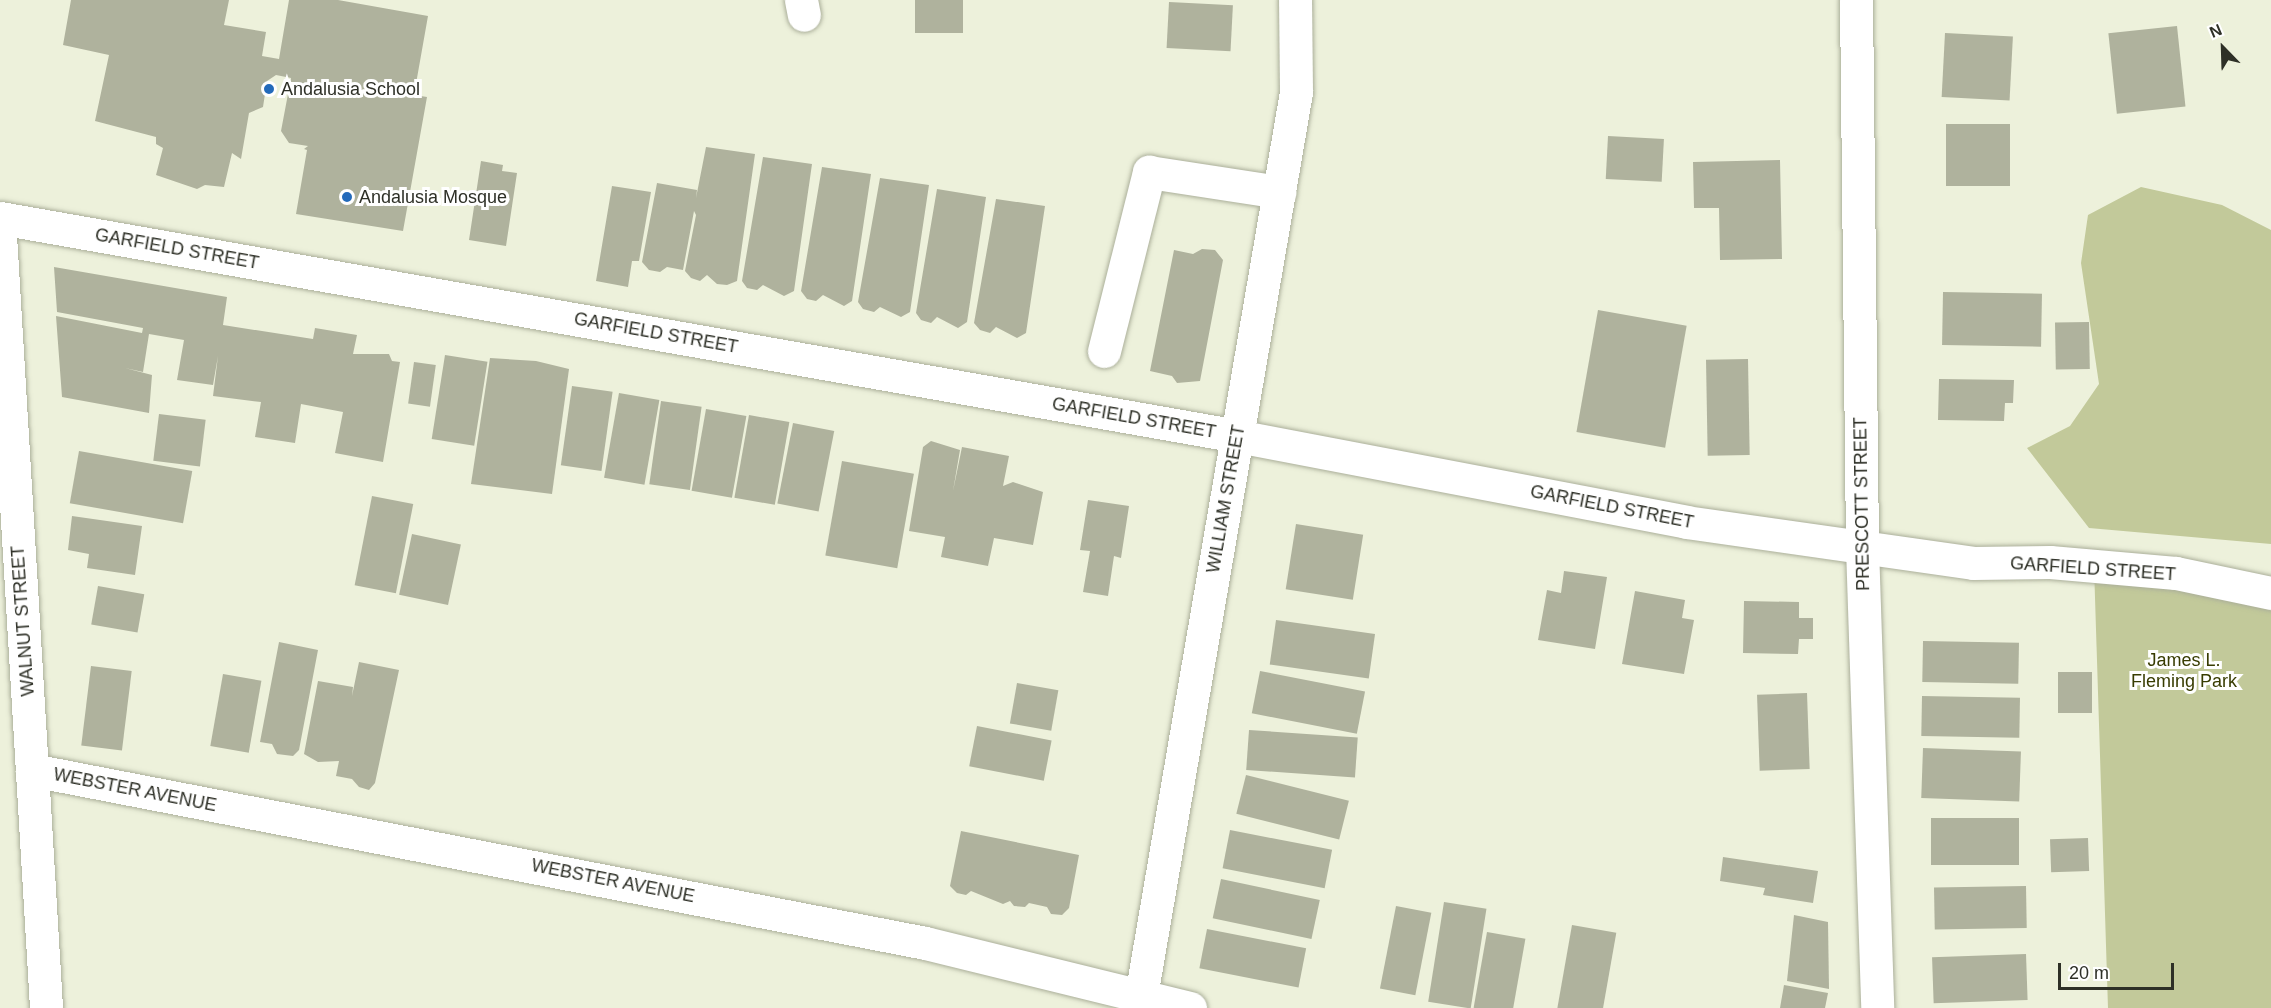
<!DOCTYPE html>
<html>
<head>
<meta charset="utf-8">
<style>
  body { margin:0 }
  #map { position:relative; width:2271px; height:1008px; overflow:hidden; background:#edf1db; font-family:Helvetica,sans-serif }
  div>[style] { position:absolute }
  .green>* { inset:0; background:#c2c99a }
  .building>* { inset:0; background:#afb29d; transform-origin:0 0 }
  .roads { filter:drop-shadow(0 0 2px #abaf9a) drop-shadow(0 0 2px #abaf9a) }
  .minor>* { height:33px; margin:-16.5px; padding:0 16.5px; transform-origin:16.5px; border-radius:16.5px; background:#fff }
  .dots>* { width:16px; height:16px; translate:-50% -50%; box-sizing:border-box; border:3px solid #fff; border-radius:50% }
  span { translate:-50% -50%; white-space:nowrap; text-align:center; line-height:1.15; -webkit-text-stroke:6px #fff; paint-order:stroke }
  .poi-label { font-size:18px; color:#2e3027 }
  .left { translate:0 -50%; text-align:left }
  .street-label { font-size:18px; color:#2e3027 }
  .park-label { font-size:18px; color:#383c02 }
  .north { position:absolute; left:2193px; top:18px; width:60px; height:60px; -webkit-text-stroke:4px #fff; paint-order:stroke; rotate:337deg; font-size:16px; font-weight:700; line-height:24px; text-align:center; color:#2e3027 }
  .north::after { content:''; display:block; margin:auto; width:21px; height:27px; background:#2e3027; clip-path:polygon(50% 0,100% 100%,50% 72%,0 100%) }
  .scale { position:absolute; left:2058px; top:963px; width:116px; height:27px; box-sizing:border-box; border:3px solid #2e3027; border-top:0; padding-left:8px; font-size:18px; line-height:21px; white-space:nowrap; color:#2e3027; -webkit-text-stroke:4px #fff; paint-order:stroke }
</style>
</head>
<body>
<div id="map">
  <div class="green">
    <div style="clip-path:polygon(2141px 187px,2222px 205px,2271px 230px,2271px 544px,2089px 528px,2027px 448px,2070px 426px,2099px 384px,2081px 263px,2088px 215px)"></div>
    <div style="clip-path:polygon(2094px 566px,2271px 596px,2271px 1008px,2108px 1008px)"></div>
  </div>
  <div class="building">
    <div style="clip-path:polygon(71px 0,229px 0,224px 25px,266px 32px,262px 56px,279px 59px,289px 0,338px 0,428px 16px,414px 95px,427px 97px,403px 231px,296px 214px,307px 150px,304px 149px,308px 146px,289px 143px,281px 131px,291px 78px,276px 75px,267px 81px,263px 107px,249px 113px,241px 159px,232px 153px,224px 187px,205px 185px,197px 189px,156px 175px,163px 148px,156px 144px,156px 137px,95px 121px,109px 55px,63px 45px)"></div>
    <div style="left:915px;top:0;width:48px;height:33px"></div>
    <div style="left:1169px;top:2px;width:64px;height:46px;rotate:3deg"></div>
    <div style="left:2177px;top:26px;width:81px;height:69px;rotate:84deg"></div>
    <div style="left:1945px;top:33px;width:68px;height:64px;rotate:3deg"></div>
    <div style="left:1946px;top:124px;width:64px;height:62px"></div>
    <div style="left:1608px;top:136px;width:56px;height:43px;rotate:3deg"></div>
    <div style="clip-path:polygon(706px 147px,755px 154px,737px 281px,727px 285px,717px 284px,707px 275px,700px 281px,691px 278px,685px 271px,696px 215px,694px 211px,683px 270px,667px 267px,660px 272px,649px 270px,642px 262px,657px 183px,697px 190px,696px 198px)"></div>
    <div style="clip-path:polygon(763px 157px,812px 164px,794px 291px,784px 296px,763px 285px,757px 290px,747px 288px,742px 281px)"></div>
    <div style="clip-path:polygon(1780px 160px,1782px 259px,1720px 260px,1719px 208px,1694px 208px,1693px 162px)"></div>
    <div style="clip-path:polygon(481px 161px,503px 165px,502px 171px,517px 173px,506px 246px,469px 240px)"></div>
    <div style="clip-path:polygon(822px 167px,871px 174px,852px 301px,844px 306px,823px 295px,816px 301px,807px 299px,801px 291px)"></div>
    <div style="clip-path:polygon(880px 178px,929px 185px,910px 312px,901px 317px,880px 307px,874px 312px,863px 309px,858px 302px)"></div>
    <div style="clip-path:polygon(612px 186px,651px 192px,639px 261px,632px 261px,628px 287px,596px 281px)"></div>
    <div style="clip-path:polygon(937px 189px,986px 197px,967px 322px,958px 328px,937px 317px,931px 323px,921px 320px,916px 313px)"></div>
    <div style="clip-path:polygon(996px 199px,1045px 206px,1026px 333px,1017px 338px,996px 327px,990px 333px,980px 330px,974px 323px)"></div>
    <div style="clip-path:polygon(1202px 249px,1215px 250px,1223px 260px,1200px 381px,1177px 383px,1172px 376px,1150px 371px,1174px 250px,1193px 254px)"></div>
    <div style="clip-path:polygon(54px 267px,227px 297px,223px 325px,313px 339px,315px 328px,357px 335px,353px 354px,389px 354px,392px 361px,400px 362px,383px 462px,335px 453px,343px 412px,301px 404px,295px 443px,255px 437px,261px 402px,213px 396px,218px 356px,213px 385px,177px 380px,184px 340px,149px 334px,143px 372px,125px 368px,152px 375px,149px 413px,62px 397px,56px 316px,142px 333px,143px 328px,57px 312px)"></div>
    <div style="left:1943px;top:292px;width:99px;height:53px;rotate:1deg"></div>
    <div style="left:1598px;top:310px;width:90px;height:124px;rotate:10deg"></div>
    <div style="left:2089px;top:322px;width:47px;height:34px;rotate:89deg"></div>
    <div style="left:445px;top:355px;width:43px;height:85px;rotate:9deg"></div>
    <div style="clip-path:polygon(490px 358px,536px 361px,569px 369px,552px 494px,471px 484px)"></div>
    <div style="left:1748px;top:359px;width:96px;height:42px;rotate:89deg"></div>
    <div style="left:414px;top:362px;width:22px;height:42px;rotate:8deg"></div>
    <div style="clip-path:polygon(1939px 379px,2014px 380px,2013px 403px,2005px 403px,2004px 421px,1938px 420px)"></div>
    <div style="left:572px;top:386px;width:41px;height:80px;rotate:8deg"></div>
    <div style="left:619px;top:393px;width:41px;height:86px;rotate:10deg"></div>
    <div style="left:661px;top:401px;width:41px;height:84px;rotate:8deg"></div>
    <div style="left:706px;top:409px;width:41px;height:83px;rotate:10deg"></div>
    <div style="left:159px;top:414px;width:47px;height:47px;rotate:7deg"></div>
    <div style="left:749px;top:415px;width:41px;height:84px;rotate:10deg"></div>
    <div style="left:793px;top:423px;width:42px;height:82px;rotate:11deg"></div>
    <div style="clip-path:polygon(931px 441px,960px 450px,953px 491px,962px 447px,1009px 456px,1003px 486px,1013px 482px,1043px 492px,1033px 545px,994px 538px,988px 566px,941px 557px,945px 537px,909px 531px,923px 447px)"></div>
    <div style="left:79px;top:451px;width:115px;height:53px;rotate:10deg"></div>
    <div style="left:842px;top:461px;width:73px;height:96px;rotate:10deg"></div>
    <div style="left:372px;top:496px;width:42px;height:91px;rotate:11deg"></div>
    <div style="clip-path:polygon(1088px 500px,1129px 506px,1121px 558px,1114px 556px,1108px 596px,1083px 592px,1090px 551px,1080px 550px)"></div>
    <div style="clip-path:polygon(72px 516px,142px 526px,135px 575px,87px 568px,89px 554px,68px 550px)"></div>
    <div style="left:1296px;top:524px;width:68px;height:66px;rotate:9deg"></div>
    <div style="left:412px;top:534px;width:50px;height:62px;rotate:12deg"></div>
    <div style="clip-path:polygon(1564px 571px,1607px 577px,1595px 649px,1538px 640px,1547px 590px,1561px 593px)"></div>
    <div style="left:98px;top:586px;width:47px;height:39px;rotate:10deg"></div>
    <div style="clip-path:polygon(1635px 591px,1685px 600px,1682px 618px,1694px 620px,1684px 674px,1622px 664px)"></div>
    <div style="clip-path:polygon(1744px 601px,1799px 602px,1799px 618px,1813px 618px,1813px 639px,1799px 639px,1798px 654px,1743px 653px)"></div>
    <div style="left:1276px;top:620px;width:100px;height:45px;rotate:8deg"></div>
    <div style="left:1923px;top:641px;width:96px;height:41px;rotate:1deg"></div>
    <div style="clip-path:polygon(279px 642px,318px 650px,299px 750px,293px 756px,277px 754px,272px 744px,260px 742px)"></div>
    <div style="clip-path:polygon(359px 662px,399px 670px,375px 783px,369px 790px,359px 787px,352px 779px,336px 776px,339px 761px,318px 762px,304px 754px,318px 681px,353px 687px,352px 696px)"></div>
    <div style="left:91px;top:666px;width:41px;height:80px;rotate:7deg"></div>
    <div style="left:1260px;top:671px;width:107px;height:43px;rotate:11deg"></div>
    <div style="left:2058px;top:672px;width:34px;height:41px"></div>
    <div style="left:223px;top:674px;width:39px;height:73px;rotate:10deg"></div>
    <div style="left:1017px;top:683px;width:42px;height:41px;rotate:10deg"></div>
    <div style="left:1807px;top:693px;width:76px;height:50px;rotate:88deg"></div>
    <div style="left:1922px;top:696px;width:98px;height:40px;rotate:1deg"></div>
    <div style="left:977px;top:726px;width:76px;height:41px;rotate:11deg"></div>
    <div style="left:1249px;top:730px;width:109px;height:40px;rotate:4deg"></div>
    <div style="left:1923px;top:748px;width:98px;height:50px;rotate:2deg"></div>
    <div style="left:1246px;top:775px;width:106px;height:40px;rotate:14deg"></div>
    <div style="left:1931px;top:818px;width:88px;height:47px"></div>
    <div style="left:1230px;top:830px;width:104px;height:39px;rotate:11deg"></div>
    <div style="clip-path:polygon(961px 831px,1079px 855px,1069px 908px,1062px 915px,1051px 914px,1047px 907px,1029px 903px,1025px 907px,1014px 906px,1010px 901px,1003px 904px,971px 891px,966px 895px,957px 893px,950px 886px)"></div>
    <div style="left:2088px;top:838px;width:33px;height:38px;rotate:88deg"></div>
    <div style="clip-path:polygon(1723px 857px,1818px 871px,1813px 903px,1763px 895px,1765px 888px,1720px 881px)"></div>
    <div style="left:1221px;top:879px;width:101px;height:40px;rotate:12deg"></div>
    <div style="left:2026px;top:886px;width:42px;height:92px;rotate:89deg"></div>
    <div style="left:1444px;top:902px;width:43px;height:101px;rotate:9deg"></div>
    <div style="left:1396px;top:906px;width:36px;height:84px;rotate:11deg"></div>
    <div style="clip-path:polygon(1794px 915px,1828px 922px,1829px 989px,1787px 981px)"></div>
    <div style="left:1572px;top:925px;width:45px;height:85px;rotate:10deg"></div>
    <div style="left:1207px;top:929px;width:101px;height:40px;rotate:11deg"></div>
    <div style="left:1487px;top:932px;width:39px;height:77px;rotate:10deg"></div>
    <div style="left:2026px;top:954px;width:46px;height:94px;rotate:88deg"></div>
    <div style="clip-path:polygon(1784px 985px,1828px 993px,1825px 1008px,1780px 1008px)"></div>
  </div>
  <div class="roads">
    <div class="minor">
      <div style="left:801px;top:0;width:15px;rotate:79deg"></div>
      <div style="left:1856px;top:0;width:547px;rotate:89.37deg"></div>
      <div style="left:1862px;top:547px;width:461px;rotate:88.1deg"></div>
      <div style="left:0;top:218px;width:1256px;rotate:9.99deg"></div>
      <div style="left:1237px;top:436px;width:457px;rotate:10.8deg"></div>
      <div style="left:1686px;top:522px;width:290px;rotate:8.1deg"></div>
      <div style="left:1973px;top:563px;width:77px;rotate:-0.7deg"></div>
      <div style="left:2050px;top:562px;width:126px;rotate:5deg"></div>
      <div style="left:2176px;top:573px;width:97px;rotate:11.9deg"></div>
      <div style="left:0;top:235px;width:774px;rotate:86.59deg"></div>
      <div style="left:1104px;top:351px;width:185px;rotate:-75.9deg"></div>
      <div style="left:1149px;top:172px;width:132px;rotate:8.7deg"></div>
      <div style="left:32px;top:770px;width:910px;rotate:10.96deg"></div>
      <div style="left:925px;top:943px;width:273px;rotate:13.8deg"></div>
      <div style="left:1141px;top:996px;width:917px;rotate:-80.27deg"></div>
      <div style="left:1296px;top:92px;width:92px;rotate:-90.6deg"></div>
    </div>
  </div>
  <div class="dots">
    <div style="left:269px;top:89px;background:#236aba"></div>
    <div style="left:347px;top:197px;background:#236aba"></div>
  </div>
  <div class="poi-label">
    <span class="left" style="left:281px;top:89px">Andalusia School</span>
    <span class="left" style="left:359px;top:197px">Andalusia Mosque</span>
  </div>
  <div class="street-label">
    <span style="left:177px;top:249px;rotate:10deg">GARFIELD STREET</span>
    <span style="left:656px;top:333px;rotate:10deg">GARFIELD STREET</span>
    <span style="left:1134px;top:418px;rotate:10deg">GARFIELD STREET</span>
    <span style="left:1226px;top:499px;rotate:-80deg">WILLIAM STREET</span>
    <span style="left:1862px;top:504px;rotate:-91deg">PRESCOTT STREET</span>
    <span style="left:1612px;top:507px;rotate:11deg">GARFIELD STREET</span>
    <span style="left:2093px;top:569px;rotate:4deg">GARFIELD STREET</span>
    <span style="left:23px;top:621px;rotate:-94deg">WALNUT STREET</span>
    <span style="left:135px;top:790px;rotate:11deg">WEBSTER AVENUE</span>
    <span style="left:613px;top:881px;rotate:11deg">WEBSTER AVENUE</span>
  </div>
  <div class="park-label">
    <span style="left:2184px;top:671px">James L.<br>Fleming Park</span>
  </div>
  <div class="north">N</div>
  <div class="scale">20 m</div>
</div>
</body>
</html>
